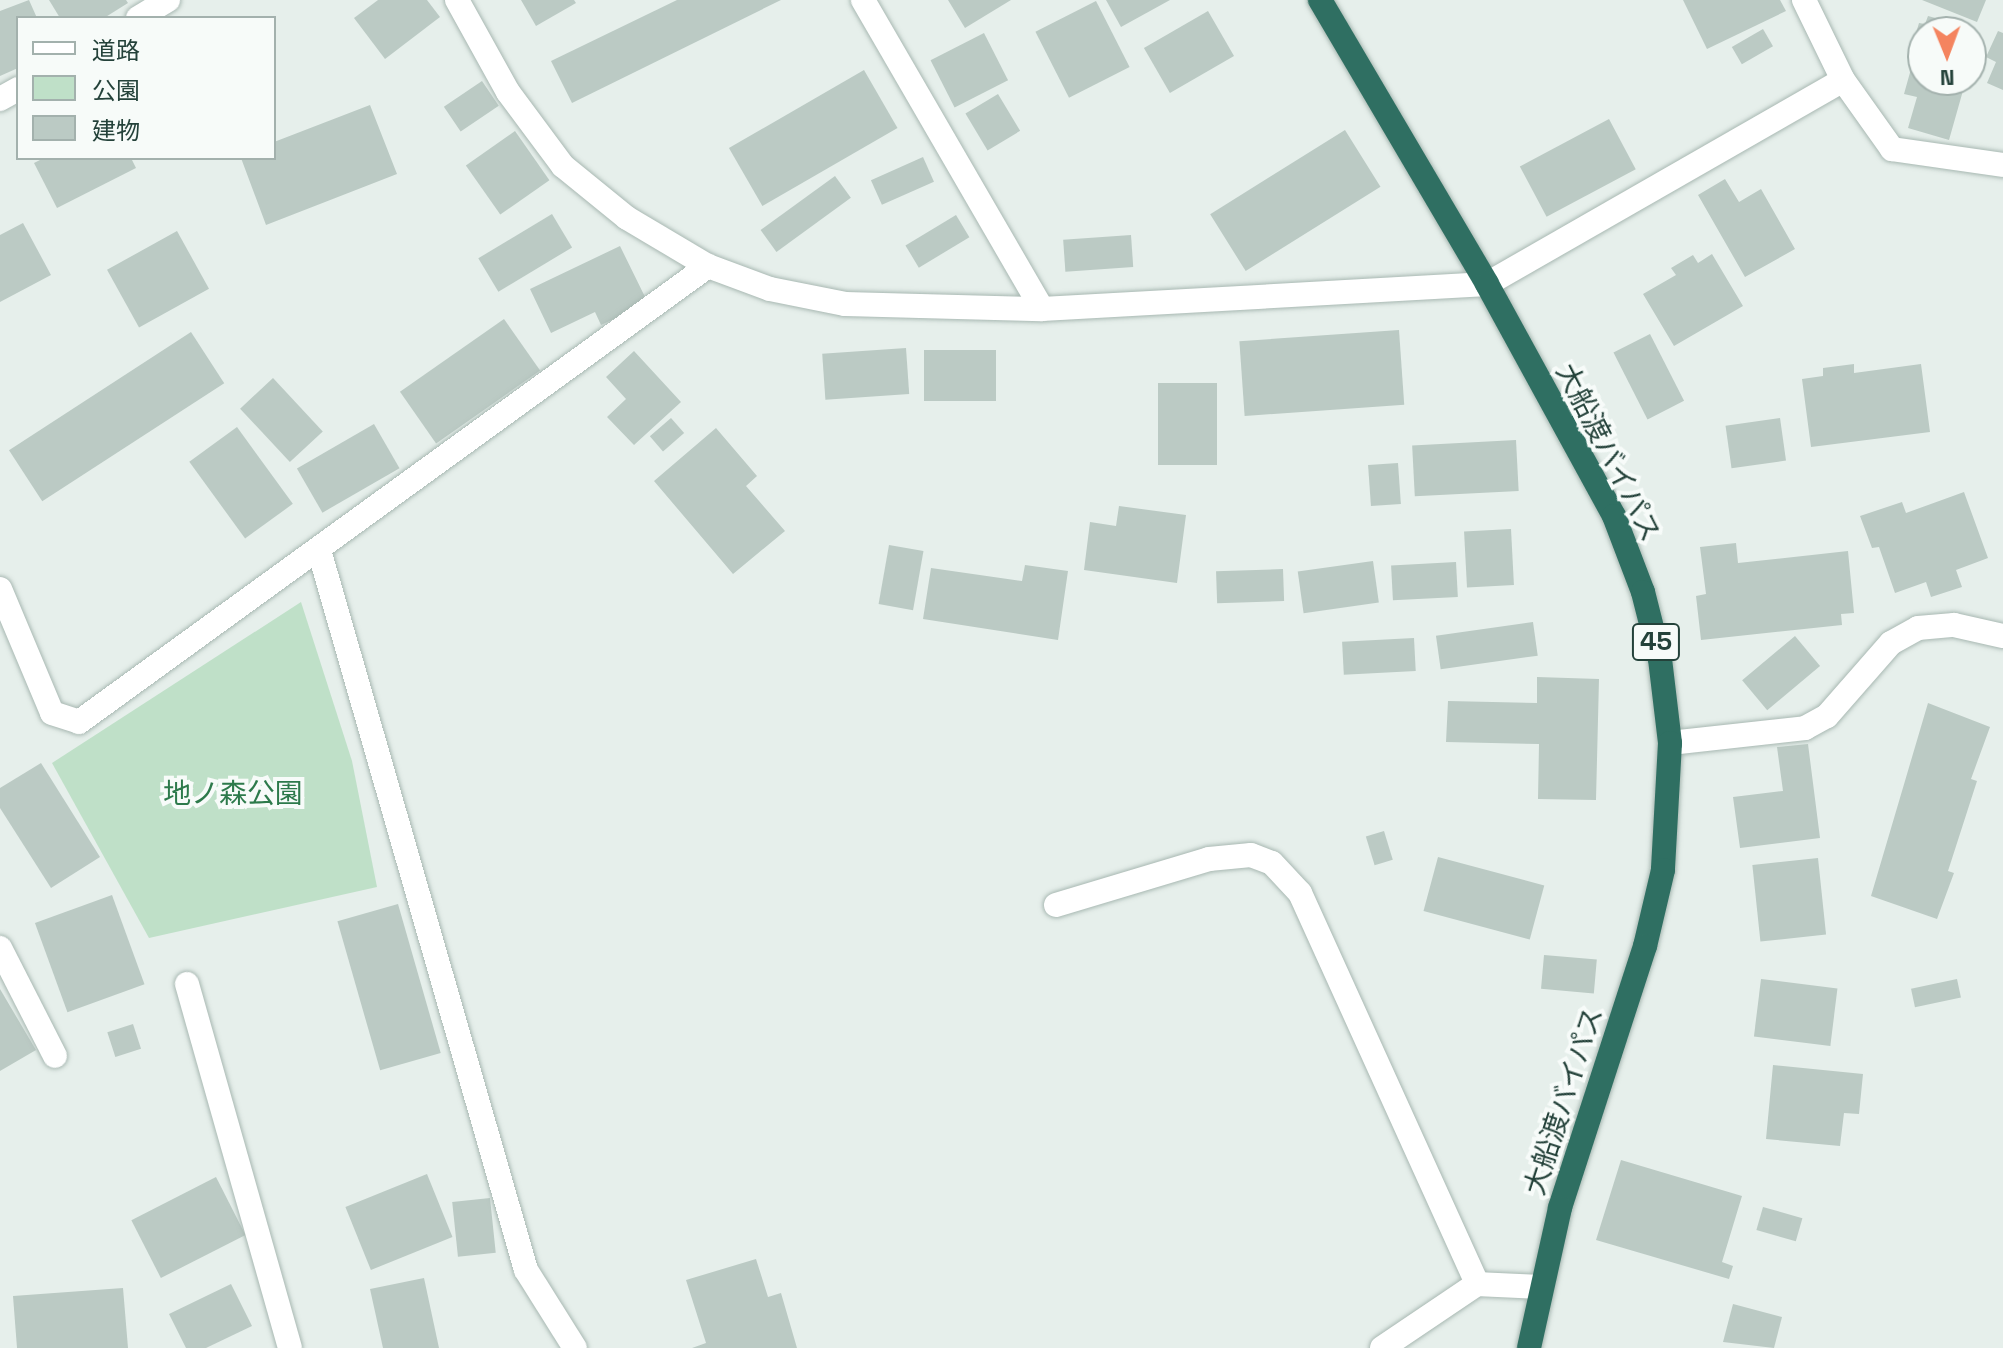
<!DOCTYPE html>
<html>
<head>
<meta charset="utf-8">
<style>
  body { margin:0 }
  #map { position:relative; width:2003px; height:1348px; overflow:hidden; background:#e6efeb; font-family:"Space Grotesk","Noto Sans JP",sans-serif }
  div>[style] { position:absolute }
  .green>* { inset:0; background:#bfe0c8 }
  .building>* { inset:0; background:#bbcac4; transform-origin:0 0 }
  .roads { filter:drop-shadow(0 0 2px #a8b8b2) drop-shadow(0 0 2px #a8b8b2) }
  .lane>* { height:24px; margin:-12px; padding:0 12px; transform-origin:12px; border-radius:12px; background:#fff }
  .street>* { height:24px; margin:-12px; padding:0 12px; transform-origin:12px; border-radius:12px; background:#fff }
  .highway>* { height:24px; margin:-12px; padding:0 12px; transform-origin:12px; border-radius:12px; background:#2f6f62 }
  span { translate:-50% -50%; white-space:nowrap; text-align:center; line-height:1.15; -webkit-text-stroke:8px #f7fbf9; paint-order:stroke }
  .shield-label span { padding:2px 6px; background:#f7fbf9; border:2px solid; border-radius:6px; -webkit-text-stroke-width:0 }
  .shield-label { font-size:26px; color:#24423a; font-weight:700 }
  .street-label { font-size:28px; color:#24423a }
  .park-label { font-size:28px; color:#2d7a4b }
  .legend { position:absolute; left:16px; top:16px; width:260px; height:144px; box-sizing:border-box; background:#f7fbf9; border:2px solid #a3b1ad; margin:0; padding:10px 14px; list-style:none; font-size:24px; color:#24423a }
  .legend li { display:flex; align-items:center; gap:16px; height:40px }
  .legend b { width:40px; border:2px solid #a3b1ad }
  .north { position:absolute; left:1907px; top:16px; width:80px; height:80px; box-sizing:border-box; background:#f7fbf9; border:2px solid #a3b1ad; border-radius:50%; rotate:179deg; font-size:22px; font-weight:700; line-height:32px; text-align:center; color:#24423a }
  .north::after { content:''; display:block; margin:auto; width:28px; height:36px; background:#f4845f; clip-path:polygon(50% 0,100% 100%,50% 72%,0 100%) }
</style>
</head>
<body>
<div id="map">
  <div class="green">
    <div style="clip-path:polygon(301px 602px,352px 761px,377px 887px,149px 938px,52px 763px)"></div>
  </div>
  <div class="building">
    <div style="clip-path:polygon(29px 0,37px 18px,18px 18px,18px 68px,0 76px,0 11px)"></div>
    <div style="clip-path:polygon(49px 0,126px 0,128px 3px,104px 18px,60px 18px)"></div>
    <div style="clip-path:polygon(378px 0,427px 0,440px 17px,385px 59px,354px 18px)"></div>
    <div style="clip-path:polygon(521px 0,574px 0,576px 3px,536px 26px)"></div>
    <div style="clip-path:polygon(677px 0,781px 0,572px 103px,551px 61px)"></div>
    <div style="clip-path:polygon(948px 0,1011px 0,965px 28px)"></div>
    <div style="clip-path:polygon(1106px 0,1170px 0,1121px 27px)"></div>
    <div style="clip-path:polygon(1683px 0,1780px 0,1786px 11px,1707px 49px)"></div>
    <div style="clip-path:polygon(1922px 0,1986px 0,1977px 22px)"></div>
    <div style="left:1096px;top:1px;width:74px;height:68px;rotate:63deg"></div>
    <div style="left:1208px;top:11px;width:52px;height:74px;rotate:60deg"></div>
    <div style="clip-path:polygon(1928px 16px,1969px 27px,1967px 32px,1923px 32px,1923px 80px,1966px 80px,1949px 140px,1908px 128px,1917px 97px,1904px 94px,1916px 51px,1911px 50px,1919px 23px,1925px 24px)"></div>
    <div style="left:1763px;top:29px;width:20px;height:36px;rotate:60deg"></div>
    <div style="clip-path:polygon(1998px 31px,2003px 33px,2003px 90px,1987px 83px,1996px 62px,1986px 57px)"></div>
    <div style="left:984px;top:33px;width:53px;height:60px;rotate:63deg"></div>
    <div style="left:864px;top:70px;width:67px;height:156px;rotate:60deg"></div>
    <div style="left:482px;top:81px;width:30px;height:46px;rotate:56deg"></div>
    <div style="left:998px;top:94px;width:43px;height:38px;rotate:59deg"></div>
    <div style="clip-path:polygon(370px 105px,397px 174px,266px 225px,241px 158px,274px 158px,274px 142px)"></div>
    <div style="left:1609px;top:119px;width:57px;height:101px;rotate:62deg"></div>
    <div style="left:1345px;top:130px;width:67px;height:159px;rotate:58deg"></div>
    <div style="left:515px;top:131px;width:60px;height:60px;rotate:55deg"></div>
    <div style="left:923px;top:157px;width:27px;height:57px;rotate:66deg"></div>
    <div style="clip-path:polygon(44px 158px,131px 158px,136px 168px,57px 208px,34px 163px)"></div>
    <div style="left:835px;top:176px;width:27px;height:92px;rotate:54deg"></div>
    <div style="clip-path:polygon(1725px 179px,1739px 202px,1761px 189px,1795px 249px,1745px 277px,1698px 195px)"></div>
    <div style="left:552px;top:214px;width:39px;height:86px;rotate:59deg"></div>
    <div style="left:956px;top:215px;width:26px;height:59px;rotate:59deg"></div>
    <div style="clip-path:polygon(23px 223px,51px 275px,0 302px,0 235px)"></div>
    <div style="left:177px;top:231px;width:66px;height:80px;rotate:61deg"></div>
    <div style="left:1131px;top:235px;width:32px;height:68px;rotate:86deg"></div>
    <div style="clip-path:polygon(620px 246px,648px 303px,601px 325px,595px 312px,551px 333px,530px 289px)"></div>
    <div style="clip-path:polygon(1712px 254px,1743px 306px,1674px 346px,1643px 294px,1676px 275px,1671px 268px,1693px 255px,1698px 263px)"></div>
    <div style="left:504px;top:319px;width:63px;height:127px;rotate:55deg"></div>
    <div style="left:1399px;top:330px;width:75px;height:160px;rotate:86deg"></div>
    <div style="left:191px;top:332px;width:61px;height:217px;rotate:57deg"></div>
    <div style="left:1650px;top:334px;width:75px;height:41px;rotate:63deg"></div>
    <div style="left:906px;top:348px;width:46px;height:84px;rotate:86deg"></div>
    <div style="left:996px;top:350px;width:51px;height:72px;rotate:90deg"></div>
    <div style="clip-path:polygon(634px 351px,681px 402px,634px 445px,607px 417px,626px 399px,606px 377px)"></div>
    <div style="clip-path:polygon(1854px 364px,1854px 373px,1921px 364px,1930px 432px,1811px 447px,1802px 379px,1823px 376px,1823px 368px)"></div>
    <div style="left:273px;top:378px;width:73px;height:45px;rotate:47deg"></div>
    <div style="left:1158px;top:383px;width:59px;height:82px"></div>
    <div style="left:671px;top:418px;width:20px;height:28px;rotate:49deg"></div>
    <div style="left:1780px;top:418px;width:43px;height:55px;rotate:82deg"></div>
    <div style="left:374px;top:424px;width:51px;height:89px;rotate:60deg"></div>
    <div style="left:237px;top:427px;width:95px;height:59px;rotate:54deg"></div>
    <div style="clip-path:polygon(716px 428px,757px 476px,746px 486px,785px 531px,733px 574px,654px 481px)"></div>
    <div style="left:1516px;top:440px;width:51px;height:104px;rotate:87deg"></div>
    <div style="left:1398px;top:463px;width:41px;height:30px;rotate:86deg"></div>
    <div style="clip-path:polygon(1964px 492px,1988px 558px,1956px 570px,1962px 587px,1931px 597px,1926px 582px,1895px 593px,1879px 547px,1872px 548px,1860px 516px,1902px 502px,1906px 513px)"></div>
    <div style="clip-path:polygon(1119px 506px,1186px 515px,1177px 583px,1084px 570px,1090px 522px,1116px 526px)"></div>
    <div style="left:1511px;top:529px;width:56px;height:47px;rotate:87deg"></div>
    <div style="clip-path:polygon(1736px 543px,1738px 563px,1848px 551px,1854px 613px,1841px 614px,1842px 625px,1701px 640px,1696px 596px,1706px 594px,1700px 547px)"></div>
    <div style="left:889px;top:545px;width:35px;height:60px;rotate:10deg"></div>
    <div style="left:1373px;top:561px;width:42px;height:76px;rotate:82deg"></div>
    <div style="left:1456px;top:562px;width:35px;height:65px;rotate:87deg"></div>
    <div style="clip-path:polygon(1025px 565px,1068px 571px,1058px 640px,923px 619px,931px 568px,1022px 581px)"></div>
    <div style="left:1283px;top:569px;width:32px;height:67px;rotate:88deg"></div>
    <div style="left:1533px;top:622px;width:34px;height:98px;rotate:82deg"></div>
    <div style="left:1795px;top:636px;width:39px;height:69px;rotate:50deg"></div>
    <div style="left:1414px;top:638px;width:33px;height:72px;rotate:87deg"></div>
    <div style="clip-path:polygon(1537px 677px,1599px 679px,1596px 800px,1538px 799px,1539px 744px,1446px 742px,1448px 701px,1537px 703px)"></div>
    <div style="clip-path:polygon(1928px 703px,1990px 727px,1971px 779px,1977px 781px,1948px 871px,1954px 873px,1937px 919px,1871px 896px)"></div>
    <div style="clip-path:polygon(1808px 744px,1820px 838px,1740px 848px,1733px 797px,1783px 791px,1777px 747px)"></div>
    <div style="clip-path:polygon(41px 763px,100px 857px,51px 888px,0 808px,0 788px)"></div>
    <div style="left:1384px;top:831px;width:30px;height:19px;rotate:73deg"></div>
    <div style="left:1438px;top:857px;width:110px;height:56px;rotate:15deg"></div>
    <div style="left:1818px;top:858px;width:77px;height:66px;rotate:84deg"></div>
    <div style="left:112px;top:895px;width:95px;height:82px;rotate:70deg"></div>
    <div style="left:398px;top:904px;width:155px;height:63px;rotate:74deg"></div>
    <div style="left:1544px;top:955px;width:53px;height:34px;rotate:5deg"></div>
    <div style="left:1761px;top:979px;width:77px;height:58px;rotate:7deg"></div>
    <div style="left:1957px;top:979px;width:19px;height:47px;rotate:78deg"></div>
    <div style="clip-path:polygon(0 989px,36px 1050px,0 1071px)"></div>
    <div style="left:133px;top:1024px;width:26px;height:27px;rotate:72deg"></div>
    <div style="clip-path:polygon(1773px 1065px,1863px 1074px,1859px 1114px,1844px 1113px,1840px 1146px,1766px 1139px)"></div>
    <div style="clip-path:polygon(1621px 1160px,1742px 1196px,1722px 1262px,1733px 1266px,1729px 1279px,1596px 1240px)"></div>
    <div style="left:427px;top:1174px;width:68px;height:88px;rotate:68deg"></div>
    <div style="left:216px;top:1177px;width:65px;height:95px;rotate:63deg"></div>
    <div style="left:490px;top:1198px;width:55px;height:38px;rotate:84deg"></div>
    <div style="left:1763px;top:1207px;width:41px;height:24px;rotate:16deg"></div>
    <div style="clip-path:polygon(756px 1259px,768px 1297px,781px 1293px,797px 1348px,692px 1348px,706px 1343px,686px 1280px)"></div>
    <div style="clip-path:polygon(424px 1278px,439px 1348px,383px 1348px,370px 1289px)"></div>
    <div style="clip-path:polygon(231px 1284px,252px 1326px,206px 1348px,186px 1348px,169px 1314px)"></div>
    <div style="clip-path:polygon(123px 1288px,128px 1348px,17px 1348px,13px 1296px)"></div>
    <div style="clip-path:polygon(1733px 1304px,1782px 1317px,1774px 1348px,1723px 1342px)"></div>
  </div>
  <div class="roads">
    <div class="lane">
      <div style="left:1056px;top:905px;width:160px;rotate:-16.7deg"></div>
      <div style="left:1209px;top:859px;width:42px;rotate:-5.4deg"></div>
      <div style="left:1251px;top:855px;width:22px;rotate:21deg"></div>
      <div style="left:1272px;top:863px;width:41px;rotate:47deg"></div>
      <div style="left:1300px;top:893px;width:429px;rotate:65.6deg"></div>
    </div>
    <div class="street">
      <div style="left:457px;top:0;width:105px;rotate:61deg"></div>
      <div style="left:508px;top:92px;width:92px;rotate:53.4deg"></div>
      <div style="left:563px;top:166px;width:82px;rotate:39.1deg"></div>
      <div style="left:627px;top:218px;width:94px;rotate:30.7deg"></div>
      <div style="left:708px;top:266px;width:66px;rotate:20.4deg"></div>
      <div style="left:770px;top:289px;width:76px;rotate:11.3deg"></div>
      <div style="left:845px;top:304px;width:197px;rotate:1.5deg"></div>
      <div style="left:1042px;top:309px;width:446px;rotate:-3.2deg"></div>
      <div style="left:1487px;top:284px;width:410px;rotate:-29.8deg"></div>
      <div style="left:1843px;top:80px;width:89px;rotate:-116deg"></div>
      <div style="left:863px;top:0;width:357px;rotate:59.9deg"></div>
      <div style="left:138px;top:18px;width:35px;rotate:-31deg"></div>
      <div style="left:1843px;top:80px;width:85px;rotate:54.6deg"></div>
      <div style="left:1892px;top:149px;width:112px;rotate:8.2deg"></div>
      <div style="left:0;top:99px;width:21px;rotate:-29deg"></div>
      <div style="left:319px;top:550px;width:749px;rotate:73.96deg"></div>
      <div style="left:526px;top:1270px;width:92px;rotate:57.9deg"></div>
      <div style="left:0;top:589px;width:134px;rotate:67.2deg"></div>
      <div style="left:52px;top:713px;width:28px;rotate:18deg"></div>
      <div style="left:79px;top:722px;width:777px;rotate:-35.94deg"></div>
      <div style="left:1670px;top:743px;width:136px;rotate:-6.3deg"></div>
      <div style="left:1805px;top:728px;width:25px;rotate:-29deg"></div>
      <div style="left:1827px;top:716px;width:97px;rotate:-48.8deg"></div>
      <div style="left:1891px;top:643px;width:31px;rotate:-29deg"></div>
      <div style="left:1918px;top:628px;width:36px;rotate:-5deg"></div>
      <div style="left:1954px;top:625px;width:50px;rotate:12.7deg"></div>
      <div style="left:0;top:948px;width:121px;rotate:63deg"></div>
      <div style="left:187px;top:984px;width:378px;rotate:74.2deg"></div>
      <div style="left:1382px;top:1348px;width:115px;rotate:-34deg"></div>
      <div style="left:1477px;top:1284px;width:63px;rotate:2.7deg"></div>
    </div>
    <div class="highway">
      <div style="left:1320px;top:0;width:329px;rotate:59.5deg"></div>
      <div style="left:1487px;top:284px;width:264px;rotate:61.3deg"></div>
      <div style="left:1614px;top:516px;width:81px;rotate:69.1deg"></div>
      <div style="left:1643px;top:592px;width:69px;rotate:75.8deg"></div>
      <div style="left:1660px;top:659px;width:85px;rotate:83.2deg"></div>
      <div style="left:1670px;top:743px;width:127px;rotate:93.2deg"></div>
      <div style="left:1663px;top:870px;width:78px;rotate:103.3deg"></div>
      <div style="left:1645px;top:946px;width:275px;rotate:108deg"></div>
      <div style="left:1560px;top:1208px;width:143px;rotate:102.5deg"></div>
    </div>
  </div>
  <div class="shield-label">
    <span style="left:1656px;top:642px">45</span>
  </div>
  <div class="street-label">
    <span style="left:1609px;top:452px;rotate:63deg">大船渡バイパス</span>
    <span style="left:1563px;top:1101px;rotate:-72deg">大船渡バイパス</span>
  </div>
  <div class="park-label">
    <span style="left:233px;top:793px">地ノ森公園</span>
  </div>
  <ul class="legend">
  <li><b style="height:10px;background:#fff"></b>道路</li>
  <li><b style="height:22px;background:#bfe0c8"></b>公園</li>
  <li><b style="height:22px;background:#bbcac4"></b>建物</li>
  </ul>
  <div class="north">N</div>
</div>
</body>
</html>
